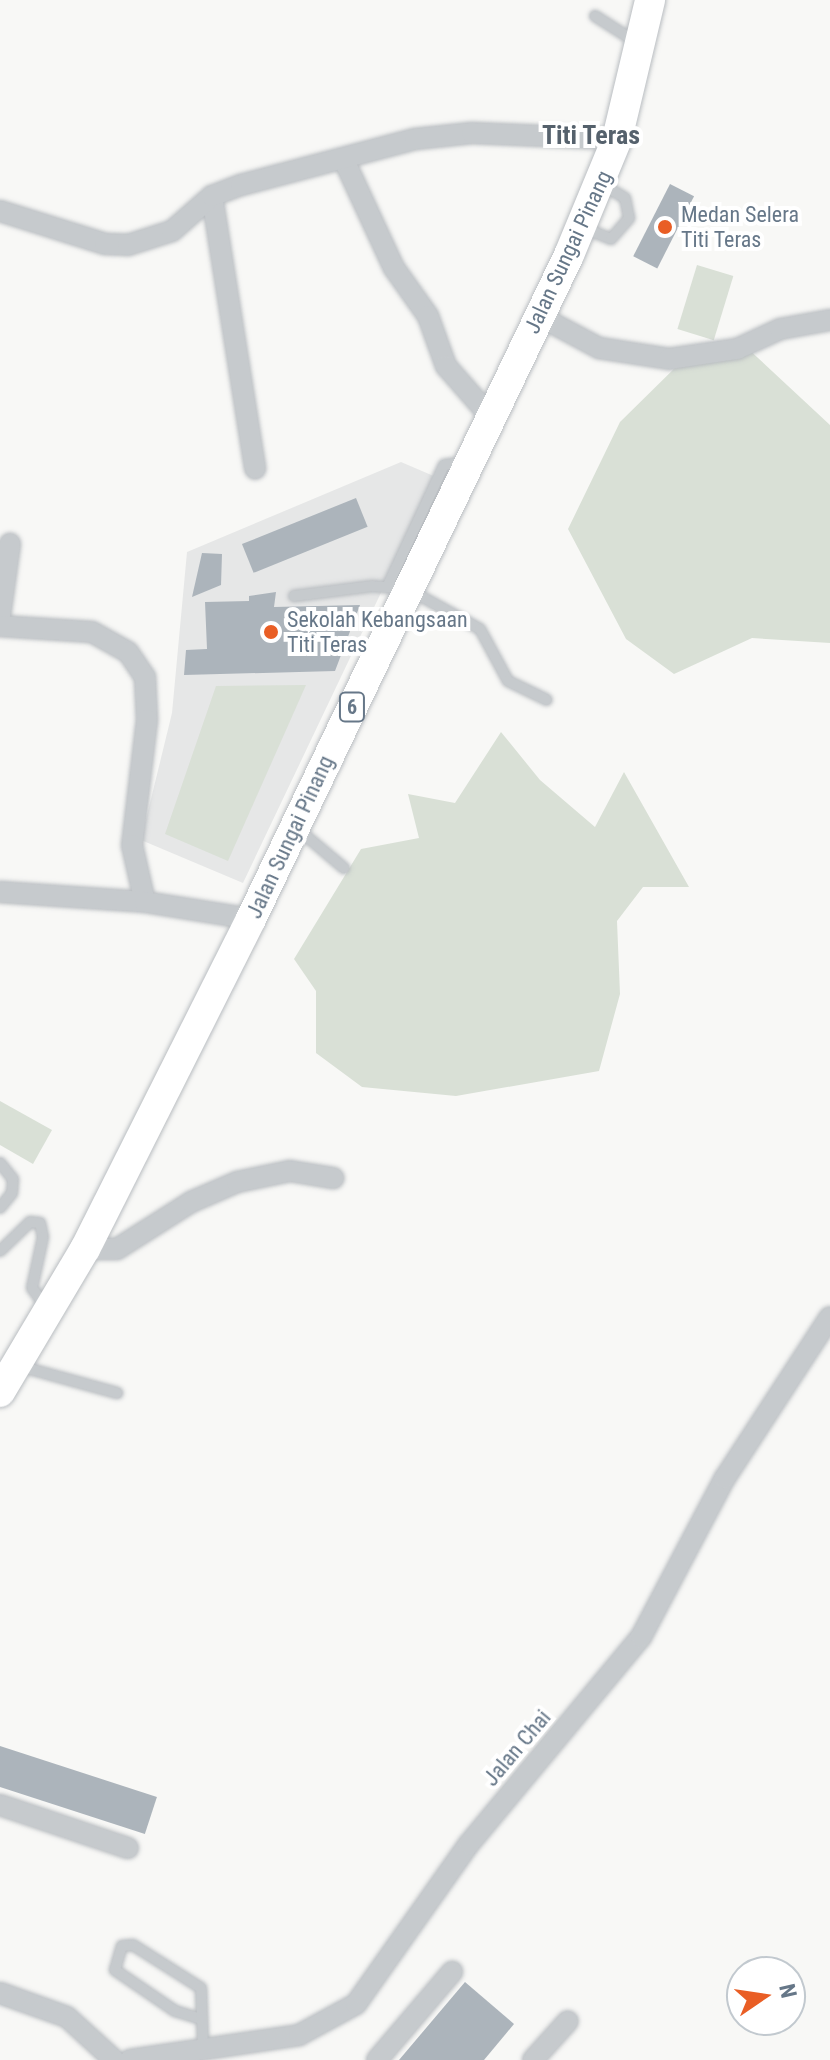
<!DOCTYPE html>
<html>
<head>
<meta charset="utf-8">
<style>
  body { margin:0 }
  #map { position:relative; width:830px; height:2060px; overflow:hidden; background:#f8f8f6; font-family:"Roboto Condensed",sans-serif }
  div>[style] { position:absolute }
  .built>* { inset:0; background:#e6e7e7 }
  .green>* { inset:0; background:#d9e0d6; transform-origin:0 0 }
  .building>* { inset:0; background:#acb4bb; transform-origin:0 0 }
  .roads { filter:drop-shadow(0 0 2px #b9bdc1) drop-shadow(0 0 2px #b9bdc1) }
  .service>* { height:10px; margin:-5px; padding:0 5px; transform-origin:5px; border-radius:5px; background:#c6cacd }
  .minor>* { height:20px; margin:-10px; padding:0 10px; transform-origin:10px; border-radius:10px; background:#c6cacd }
  .primary>* { height:30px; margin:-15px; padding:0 15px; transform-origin:15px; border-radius:15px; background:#fff }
  .dots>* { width:22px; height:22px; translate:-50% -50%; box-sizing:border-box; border:4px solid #fff; border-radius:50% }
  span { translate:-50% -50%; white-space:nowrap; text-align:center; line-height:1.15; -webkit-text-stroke:8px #fff; paint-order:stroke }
  .shield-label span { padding:2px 6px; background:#fff; border:2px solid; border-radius:6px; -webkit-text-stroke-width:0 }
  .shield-label { font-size:20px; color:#678; font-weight:700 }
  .poi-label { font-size:22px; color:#678 }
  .left { translate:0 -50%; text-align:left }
  .street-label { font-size:22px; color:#678 }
  .quarter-label { font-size:26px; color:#55616c; font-weight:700 }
  .north { position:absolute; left:726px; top:1956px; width:80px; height:80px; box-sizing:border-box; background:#fff; border:2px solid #c2c9cf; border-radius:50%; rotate:77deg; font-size:22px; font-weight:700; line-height:32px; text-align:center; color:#678 }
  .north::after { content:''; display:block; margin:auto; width:28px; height:36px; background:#e95e25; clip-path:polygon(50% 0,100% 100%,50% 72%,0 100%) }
</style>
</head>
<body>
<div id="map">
  <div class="built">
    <div style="clip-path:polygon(401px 462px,436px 477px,243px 883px,141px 840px,172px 713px,187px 552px)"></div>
  </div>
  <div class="green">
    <div style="left:697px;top:265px;width:38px;height:67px;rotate:17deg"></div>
    <div style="clip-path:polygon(744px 345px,830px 425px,830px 643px,752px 638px,674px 674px,626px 639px,568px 529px,620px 422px,685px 358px)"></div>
    <div style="clip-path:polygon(306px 685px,228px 861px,165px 834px,216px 686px)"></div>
    <div style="clip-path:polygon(501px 732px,540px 780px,595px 827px,624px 772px,689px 887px,643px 887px,617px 921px,620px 994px,599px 1071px,456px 1096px,362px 1087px,316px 1053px,316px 991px,294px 959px,361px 849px,419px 838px,408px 794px,455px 803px)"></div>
    <div style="clip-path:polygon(0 1101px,52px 1130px,33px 1164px,0 1145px)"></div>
  </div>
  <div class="building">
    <div style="left:670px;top:184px;width:27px;height:81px;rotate:27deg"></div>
    <div style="left:356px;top:498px;width:31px;height:123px;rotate:68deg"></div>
    <div style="clip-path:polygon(202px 553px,222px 554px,221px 585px,192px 597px)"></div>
    <div style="clip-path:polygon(276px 592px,274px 607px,360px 605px,335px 671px,184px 675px,186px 650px,207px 649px,205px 602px,249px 601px,249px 596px)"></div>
    <div style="left:0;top:1746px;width:165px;height:39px;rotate:18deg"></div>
    <div style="clip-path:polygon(465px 1982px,514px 2024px,484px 2060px,399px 2060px)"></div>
  </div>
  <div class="roads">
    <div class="service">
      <div style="left:595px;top:16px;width:49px;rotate:32.4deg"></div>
      <div style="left:584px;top:228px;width:29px;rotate:22deg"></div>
      <div style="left:611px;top:239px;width:28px;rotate:-49deg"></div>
      <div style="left:629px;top:218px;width:20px;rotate:-101deg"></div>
      <div style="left:625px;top:198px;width:26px;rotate:-149deg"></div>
      <div style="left:388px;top:585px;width:132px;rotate:-65deg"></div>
      <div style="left:444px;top:465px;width:21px;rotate:-8deg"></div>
      <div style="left:294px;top:596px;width:79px;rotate:-7.3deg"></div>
      <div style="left:372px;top:586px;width:36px;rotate:5deg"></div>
      <div style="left:408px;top:589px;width:82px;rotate:29.1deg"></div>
      <div style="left:480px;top:629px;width:59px;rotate:61.7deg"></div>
      <div style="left:508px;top:681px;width:43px;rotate:26deg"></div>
      <div style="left:299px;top:830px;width:59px;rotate:40.2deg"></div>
      <div style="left:0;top:1163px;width:21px;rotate:51deg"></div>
      <div style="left:13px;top:1179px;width:14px;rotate:94deg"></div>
      <div style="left:12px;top:1193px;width:19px;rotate:129deg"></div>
      <div style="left:0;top:1251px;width:42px;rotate:-44deg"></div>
      <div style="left:30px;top:1222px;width:10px;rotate:6deg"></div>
      <div style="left:40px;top:1223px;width:14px;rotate:78deg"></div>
      <div style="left:43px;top:1237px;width:52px;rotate:102.2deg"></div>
      <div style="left:32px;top:1288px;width:22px;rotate:54deg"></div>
      <div style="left:19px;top:1366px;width:102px;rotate:15.4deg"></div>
      <div style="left:198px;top:2018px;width:24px;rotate:-163deg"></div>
      <div style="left:175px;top:2011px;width:73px;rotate:-145.7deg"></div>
      <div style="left:115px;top:1970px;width:25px;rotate:-74deg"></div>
      <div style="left:122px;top:1946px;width:11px;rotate:-5deg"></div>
      <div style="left:133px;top:1945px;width:80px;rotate:32.3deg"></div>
      <div style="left:201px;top:1988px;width:58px;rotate:88deg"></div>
    </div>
    <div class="minor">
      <div style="left:344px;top:160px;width:119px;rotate:65.2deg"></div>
      <div style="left:394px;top:268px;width:59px;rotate:54.7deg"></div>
      <div style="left:428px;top:316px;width:53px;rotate:70.2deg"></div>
      <div style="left:446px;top:366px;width:67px;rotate:48.7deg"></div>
      <div style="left:212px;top:196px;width:276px;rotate:81deg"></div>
      <div style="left:0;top:211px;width:110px;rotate:17.4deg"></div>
      <div style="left:105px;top:244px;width:23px;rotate:2deg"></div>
      <div style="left:128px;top:245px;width:46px;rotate:-17.7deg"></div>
      <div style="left:172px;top:231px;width:53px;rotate:-41.2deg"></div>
      <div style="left:212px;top:196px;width:31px;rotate:-21deg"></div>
      <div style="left:241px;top:185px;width:180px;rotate:-14.8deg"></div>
      <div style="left:415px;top:139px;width:57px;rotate:-6deg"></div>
      <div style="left:472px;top:133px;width:145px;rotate:2.4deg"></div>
      <div style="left:539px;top:316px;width:68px;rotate:28.1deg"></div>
      <div style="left:599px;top:348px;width:71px;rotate:8.9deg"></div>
      <div style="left:669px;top:359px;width:69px;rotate:-8.4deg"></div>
      <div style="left:737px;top:349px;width:47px;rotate:-24.9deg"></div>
      <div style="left:780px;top:329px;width:51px;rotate:-10.2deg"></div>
      <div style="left:0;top:616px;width:73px;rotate:-82.1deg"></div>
      <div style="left:0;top:626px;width:92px;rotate:3.7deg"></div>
      <div style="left:92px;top:632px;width:41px;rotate:29.1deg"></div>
      <div style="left:128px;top:652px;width:30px;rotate:56deg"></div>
      <div style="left:145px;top:677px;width:43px;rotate:87.3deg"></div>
      <div style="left:147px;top:720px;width:126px;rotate:96.8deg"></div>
      <div style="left:132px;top:845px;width:58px;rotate:77.2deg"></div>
      <div style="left:0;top:892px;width:145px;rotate:3.9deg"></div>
      <div style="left:145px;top:902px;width:107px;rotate:9.1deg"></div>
      <div style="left:85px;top:1249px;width:32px"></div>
      <div style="left:117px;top:1249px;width:88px;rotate:-32.4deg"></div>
      <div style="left:191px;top:1202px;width:50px;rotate:-23.5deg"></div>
      <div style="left:237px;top:1182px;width:54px;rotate:-11.7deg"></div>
      <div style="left:290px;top:1171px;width:44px;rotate:9.2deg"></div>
      <div style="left:0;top:1805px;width:135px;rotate:18.6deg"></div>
      <div style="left:0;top:1993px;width:71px;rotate:19.7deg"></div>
      <div style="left:67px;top:2017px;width:64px;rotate:42.5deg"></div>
      <div style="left:130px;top:2060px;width:171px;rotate:-8.4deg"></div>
      <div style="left:299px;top:2035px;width:65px;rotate:-28.5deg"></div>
      <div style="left:356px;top:2004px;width:196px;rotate:-54.8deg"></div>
      <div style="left:469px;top:1844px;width:269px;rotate:-50.3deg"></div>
      <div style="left:641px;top:1637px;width:180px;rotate:-62.2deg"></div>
      <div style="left:725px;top:1478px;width:192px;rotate:-56.9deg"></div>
      <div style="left:377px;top:2060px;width:116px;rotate:-49.6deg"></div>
      <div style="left:533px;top:2060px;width:52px;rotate:-48.1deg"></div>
    </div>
    <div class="primary">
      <div style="left:0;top:1392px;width:166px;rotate:-59.3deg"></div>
      <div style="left:85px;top:1249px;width:369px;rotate:-63.3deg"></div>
      <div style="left:251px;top:919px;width:736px;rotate:-64.41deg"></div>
      <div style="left:569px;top:255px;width:126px;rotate:-67.5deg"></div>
      <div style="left:617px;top:139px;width:143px;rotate:-76.6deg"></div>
    </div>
  </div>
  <div class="dots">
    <div style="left:665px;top:227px;background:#e95e25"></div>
    <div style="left:271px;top:632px;background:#e95e25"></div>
  </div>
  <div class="shield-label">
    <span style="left:352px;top:707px">6</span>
  </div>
  <div class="poi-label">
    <span class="left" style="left:681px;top:227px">Medan Selera<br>Titi Teras</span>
    <span class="left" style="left:287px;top:632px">Sekolah Kebangsaan<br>Titi Teras</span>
  </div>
  <div class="street-label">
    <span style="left:568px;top:252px;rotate:-65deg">Jalan Sungai Pinang</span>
    <span style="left:290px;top:837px;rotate:-65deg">Jalan Sungai Pinang</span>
    <span style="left:517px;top:1748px;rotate:-50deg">Jalan Chai</span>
  </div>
  <div class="quarter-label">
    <span style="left:591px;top:136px">Titi Teras</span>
  </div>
  <div class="north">N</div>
</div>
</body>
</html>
